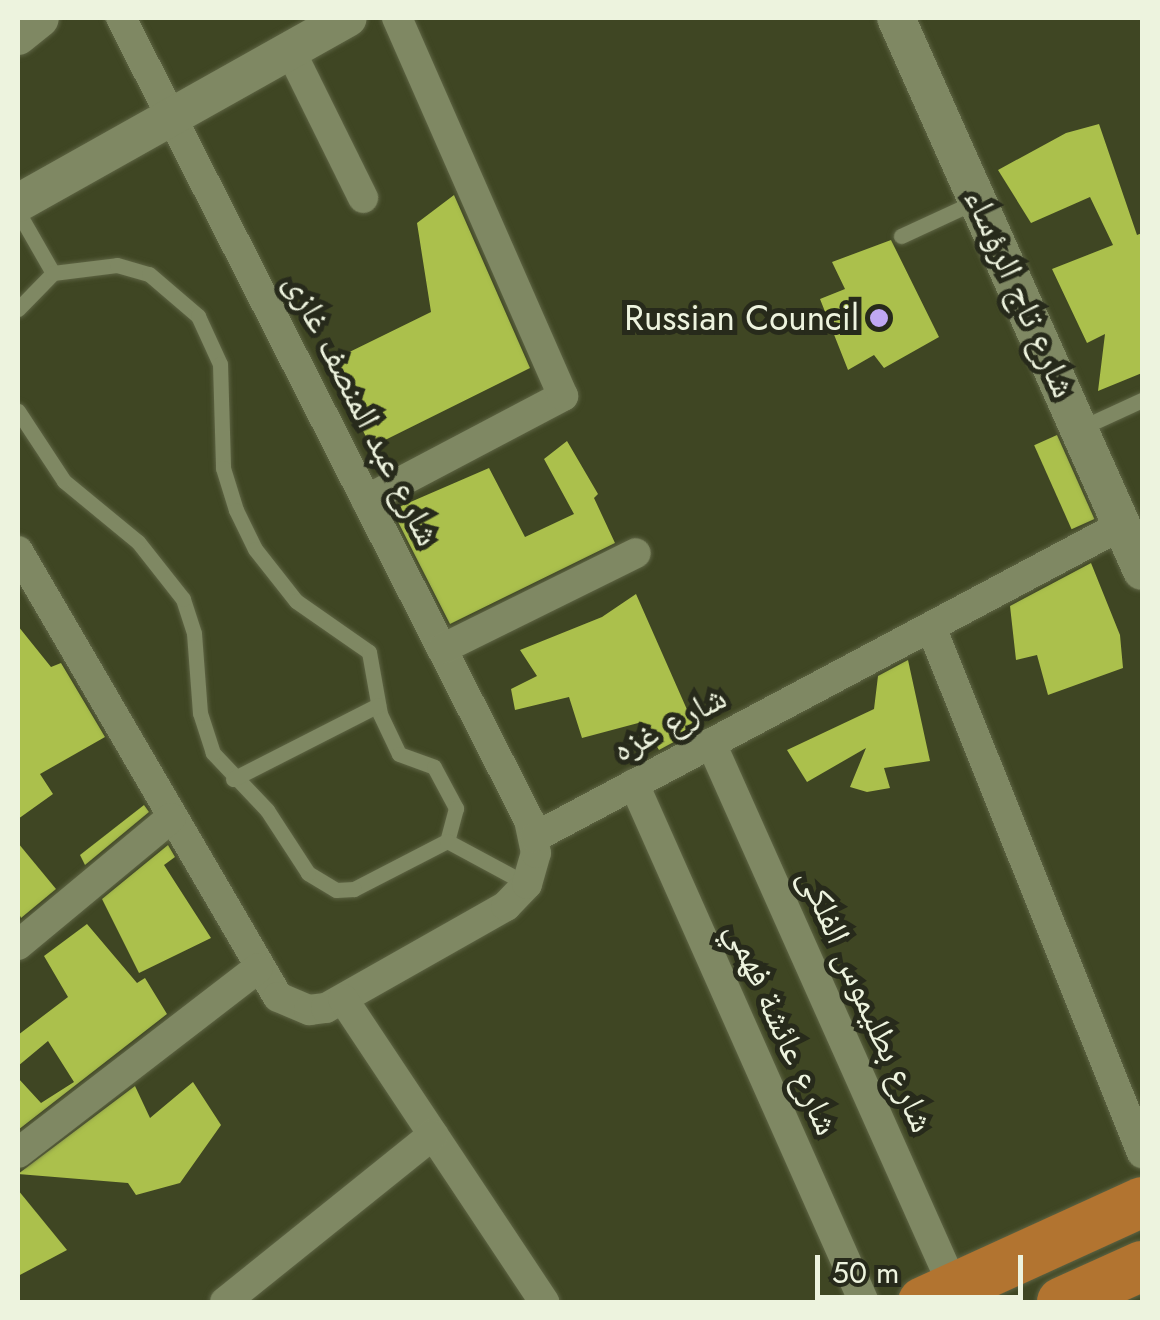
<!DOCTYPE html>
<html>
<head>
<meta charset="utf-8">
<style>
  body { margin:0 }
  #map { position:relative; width:1160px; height:1320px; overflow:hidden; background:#3f4623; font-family:Jost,"Noto Naskh Arabic",sans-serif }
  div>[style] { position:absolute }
  .building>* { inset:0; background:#abc04c; transform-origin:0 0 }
  .roads { filter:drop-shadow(0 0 2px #5e6444) drop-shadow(0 0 2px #5e6444) }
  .service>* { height:15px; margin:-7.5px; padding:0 7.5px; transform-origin:7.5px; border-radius:7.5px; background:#7f8863 }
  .minor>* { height:30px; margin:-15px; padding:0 15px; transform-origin:15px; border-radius:15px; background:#7f8863 }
  .tertiary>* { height:38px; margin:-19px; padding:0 19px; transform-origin:19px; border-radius:19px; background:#7f8863 }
  .trunk>* { height:50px; margin:-25px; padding:0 25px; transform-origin:25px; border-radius:25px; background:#b27430 }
  .dots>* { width:28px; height:28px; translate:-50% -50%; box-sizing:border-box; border:5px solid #272a1b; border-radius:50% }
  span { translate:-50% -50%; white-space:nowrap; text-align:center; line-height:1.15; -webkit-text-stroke:10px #272a1b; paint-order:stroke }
  .street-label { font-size:35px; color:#edf3de }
  .poi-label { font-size:35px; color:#edf3de }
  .right { translate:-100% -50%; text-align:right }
  .frame { position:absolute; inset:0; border:20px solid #edf3de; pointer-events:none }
  .scale { position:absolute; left:815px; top:1255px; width:208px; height:45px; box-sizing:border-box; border:5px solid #edf3de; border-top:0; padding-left:12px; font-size:30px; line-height:35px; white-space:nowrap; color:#edf3de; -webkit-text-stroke:8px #272a1b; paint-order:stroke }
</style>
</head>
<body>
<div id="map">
  <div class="building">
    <div style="clip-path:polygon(1099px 124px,1137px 235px,1142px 233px,1142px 373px,1098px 391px,1105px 334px,1087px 343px,1052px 269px,1113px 245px,1090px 197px,1031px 223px,998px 170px,1066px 133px)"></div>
    <div style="clip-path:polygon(454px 195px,530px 368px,371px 447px,329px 362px,431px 312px,417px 223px)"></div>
    <div style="clip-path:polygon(891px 240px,939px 337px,884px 368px,874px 355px,848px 370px,820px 299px,845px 289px,832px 262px)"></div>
    <div style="left:1057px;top:435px;width:92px;height:25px;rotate:66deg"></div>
    <div style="clip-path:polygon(567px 441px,598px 494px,594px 498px,615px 543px,450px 624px,392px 510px,489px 468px,525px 537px,574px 514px,544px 459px)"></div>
    <div style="clip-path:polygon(1091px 563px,1120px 635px,1123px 668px,1048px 695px,1037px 655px,1016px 660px,1010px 606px)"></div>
    <div style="clip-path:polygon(636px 594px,696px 730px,659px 750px,642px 722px,582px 738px,569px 697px,515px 710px,511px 689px,537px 676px,520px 650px,602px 617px)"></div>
    <div style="clip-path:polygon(18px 626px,51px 667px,61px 663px,105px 737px,40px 774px,53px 794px,18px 819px)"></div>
    <div style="clip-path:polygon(908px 660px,930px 761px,884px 768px,890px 788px,867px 792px,850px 787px,866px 748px,807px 782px,787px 750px,874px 709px,878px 676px)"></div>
    <div style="clip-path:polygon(144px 805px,149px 812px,85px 865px,80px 855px)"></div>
    <div style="clip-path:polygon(18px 843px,56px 889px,21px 918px,18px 911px)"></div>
    <div style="clip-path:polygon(168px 845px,175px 857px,164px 865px,211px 938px,139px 973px,102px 899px)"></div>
    <div style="clip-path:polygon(87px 924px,137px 983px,145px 978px,167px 1014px,18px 1130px,18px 1078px,41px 1103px,74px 1082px,48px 1041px,18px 1066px,18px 1035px,68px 997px,44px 956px)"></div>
    <div style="clip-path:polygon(193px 1082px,221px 1125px,180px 1183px,136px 1195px,128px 1183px,18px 1174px,135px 1086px,150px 1118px)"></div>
    <div style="clip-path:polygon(18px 1190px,67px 1250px,18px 1276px)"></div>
  </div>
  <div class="roads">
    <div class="service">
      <div style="left:18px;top:212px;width:70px;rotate:60.2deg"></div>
      <div style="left:901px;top:236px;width:86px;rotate:-24.8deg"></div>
      <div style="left:18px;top:309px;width:50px;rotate:-45.8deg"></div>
      <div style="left:53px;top:273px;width:64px;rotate:-7.1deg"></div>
      <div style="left:117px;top:265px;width:33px;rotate:16deg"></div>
      <div style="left:149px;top:274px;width:65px;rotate:40.6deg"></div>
      <div style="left:198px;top:316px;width:53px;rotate:65.4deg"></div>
      <div style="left:220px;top:364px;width:104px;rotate:88.3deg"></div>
      <div style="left:223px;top:468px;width:44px;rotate:72.8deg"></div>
      <div style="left:236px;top:510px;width:43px;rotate:64deg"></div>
      <div style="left:255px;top:549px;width:66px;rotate:51.7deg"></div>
      <div style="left:296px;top:601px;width:89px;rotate:34.9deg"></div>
      <div style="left:369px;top:652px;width:63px;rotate:79.9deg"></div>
      <div style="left:380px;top:714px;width:44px;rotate:64.6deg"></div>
      <div style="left:399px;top:754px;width:37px;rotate:20deg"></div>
      <div style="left:434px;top:767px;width:47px;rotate:61.8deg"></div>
      <div style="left:456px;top:808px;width:34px;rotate:105deg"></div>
      <div style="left:447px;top:841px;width:105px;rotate:152.7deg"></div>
      <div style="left:354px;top:889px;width:18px;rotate:177deg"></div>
      <div style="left:336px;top:890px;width:33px;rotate:-149deg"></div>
      <div style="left:308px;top:873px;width:75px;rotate:-123.1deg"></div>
      <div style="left:267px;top:810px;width:79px;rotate:-133.5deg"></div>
      <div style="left:213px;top:753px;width:42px;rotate:-108deg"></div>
      <div style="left:200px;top:713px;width:80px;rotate:-94.3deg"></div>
      <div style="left:194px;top:633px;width:36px;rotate:-108deg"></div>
      <div style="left:183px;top:599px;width:73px;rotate:-128.3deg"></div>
      <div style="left:138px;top:542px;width:96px;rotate:-140.5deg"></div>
      <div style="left:64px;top:481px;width:84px;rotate:-123.3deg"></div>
      <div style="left:1081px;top:428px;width:67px;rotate:-24.7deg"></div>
      <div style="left:233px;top:779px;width:163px;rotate:-27deg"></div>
      <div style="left:447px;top:841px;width:91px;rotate:28.3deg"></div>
    </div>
    <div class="minor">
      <div style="left:290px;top:50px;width:165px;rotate:63.7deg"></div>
      <div style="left:366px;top:500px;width:223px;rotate:-27.8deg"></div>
      <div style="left:563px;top:396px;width:413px;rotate:-113.7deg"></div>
      <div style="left:18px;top:551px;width:516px;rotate:59.76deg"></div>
      <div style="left:278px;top:997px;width:34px;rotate:23deg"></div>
      <div style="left:309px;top:1010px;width:17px;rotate:-7deg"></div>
      <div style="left:326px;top:1008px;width:207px;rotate:-29.5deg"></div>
      <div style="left:506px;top:906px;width:30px;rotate:-46deg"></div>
      <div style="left:527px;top:884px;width:32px;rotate:-74deg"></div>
      <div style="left:536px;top:853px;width:34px;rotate:-102deg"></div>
      <div style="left:529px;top:820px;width:900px;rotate:-116.96deg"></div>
      <div style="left:931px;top:627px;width:567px;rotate:68.14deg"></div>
      <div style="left:442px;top:649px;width:216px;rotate:-26.3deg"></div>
      <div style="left:711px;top:743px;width:597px;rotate:65.97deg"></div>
      <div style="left:634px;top:784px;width:567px;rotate:66.06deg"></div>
      <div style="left:535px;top:837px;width:665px;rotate:-27.99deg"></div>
      <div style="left:18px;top:945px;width:199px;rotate:-39.7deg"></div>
      <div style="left:343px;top:999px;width:364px;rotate:56.4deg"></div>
      <div style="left:18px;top:1153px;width:303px;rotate:-37.6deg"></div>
      <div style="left:225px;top:1302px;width:267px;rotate:-38.8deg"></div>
    </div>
    <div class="tertiary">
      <div style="left:896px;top:18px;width:605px;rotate:66.02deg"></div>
      <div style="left:18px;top:36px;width:28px;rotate:-39deg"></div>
      <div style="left:18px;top:203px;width:378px;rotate:-29.3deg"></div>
    </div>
    <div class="trunk">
      <div style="left:923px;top:1302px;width:241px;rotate:-24.5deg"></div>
      <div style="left:1062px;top:1302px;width:88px;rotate:-24.2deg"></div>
    </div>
  </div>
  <div class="dots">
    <div style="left:879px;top:318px;background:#c0a8f3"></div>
  </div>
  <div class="street-label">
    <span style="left:1021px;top:293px;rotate:66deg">شارع تاج الرؤساء</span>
    <span style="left:363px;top:409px;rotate:63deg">شارع عبد المنصف غازى</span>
    <span style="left:669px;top:723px;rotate:-28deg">شارع غزه</span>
    <span style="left:867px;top:1000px;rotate:66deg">شارع بطليموس الفلكى</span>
    <span style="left:783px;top:1028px;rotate:66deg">شارع عائشة فهمي</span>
  </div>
  <div class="poi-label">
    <span class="right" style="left:859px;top:318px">Russian Council</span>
  </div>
  <div class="frame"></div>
  <div class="scale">50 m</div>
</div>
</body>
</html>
